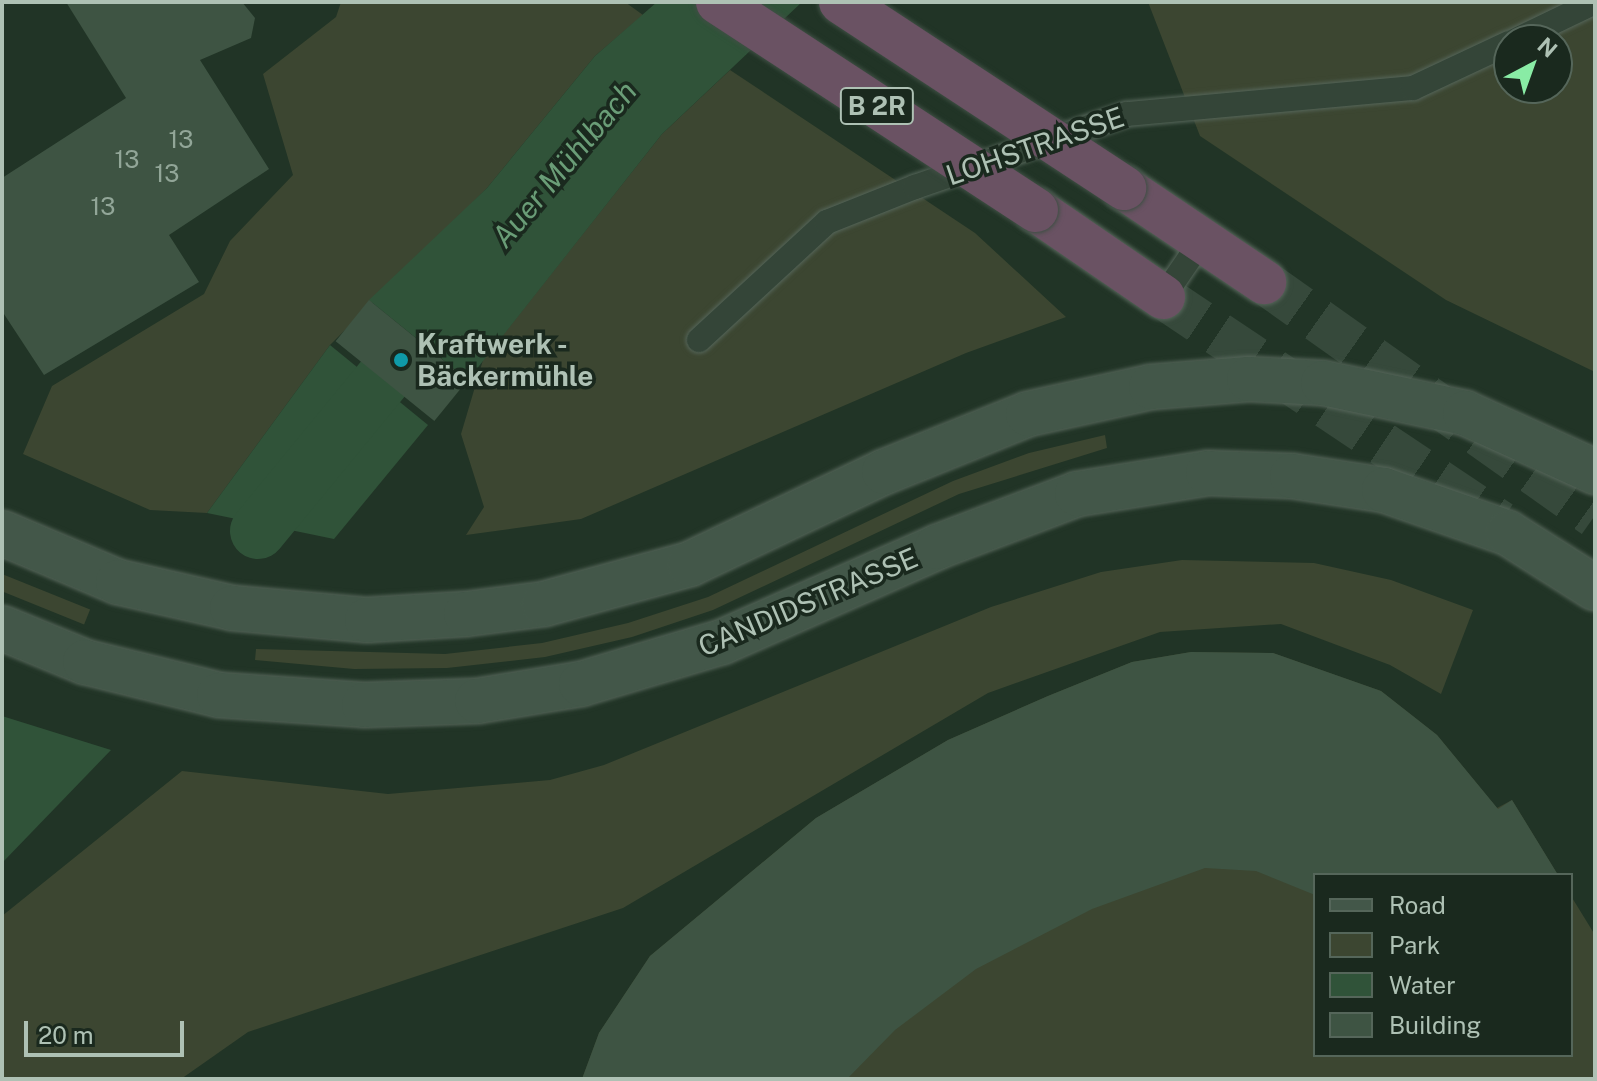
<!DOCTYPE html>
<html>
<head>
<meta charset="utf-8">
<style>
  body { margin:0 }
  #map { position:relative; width:1597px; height:1081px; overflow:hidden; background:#213426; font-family:"Public Sans",sans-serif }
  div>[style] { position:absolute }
  .green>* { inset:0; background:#3c4631; transform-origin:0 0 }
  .water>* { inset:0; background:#305339 }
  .canal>* { height:56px; margin:-28px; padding:0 28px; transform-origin:28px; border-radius:28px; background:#305339 }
  .building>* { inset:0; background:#3e5443; transform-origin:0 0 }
  .highway-tunnel>* { height:44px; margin-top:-22px; transform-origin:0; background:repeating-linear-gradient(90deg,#36493b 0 44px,transparent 0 66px) }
  .roads { filter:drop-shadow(0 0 2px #556559) drop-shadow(0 0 2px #556559) }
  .lane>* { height:24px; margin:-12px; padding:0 12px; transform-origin:12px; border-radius:12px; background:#344538 }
  .secondary>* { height:44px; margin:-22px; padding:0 22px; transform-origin:22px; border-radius:22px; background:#435749 }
  .highway>* { height:44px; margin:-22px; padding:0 22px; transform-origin:22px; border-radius:22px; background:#6a5263 }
  .bridges { filter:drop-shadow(0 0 2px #3f4f44) drop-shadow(0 0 2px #3f4f44) }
  .highway-bridge>* { height:44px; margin:-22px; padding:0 22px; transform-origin:22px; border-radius:22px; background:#6a5263 }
  .dots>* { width:22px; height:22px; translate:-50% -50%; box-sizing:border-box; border:4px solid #1a291e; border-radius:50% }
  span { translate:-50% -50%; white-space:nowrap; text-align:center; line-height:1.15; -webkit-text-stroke:7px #1a291e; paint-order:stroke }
  .number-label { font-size:24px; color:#92a698 }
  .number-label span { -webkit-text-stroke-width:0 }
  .shield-label span { padding:2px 6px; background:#1a291e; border:2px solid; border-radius:6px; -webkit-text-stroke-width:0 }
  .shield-label { font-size:26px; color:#aec1b4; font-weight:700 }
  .street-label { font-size:28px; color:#aec1b4 }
  .poi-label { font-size:28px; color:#aec1b4; font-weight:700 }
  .left { translate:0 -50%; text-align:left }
  .water-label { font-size:30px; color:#6a9d77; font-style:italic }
  .frame { position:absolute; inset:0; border:4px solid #aec1b4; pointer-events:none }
  .legend { position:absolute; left:1313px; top:873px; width:260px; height:184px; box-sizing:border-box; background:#1a291e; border:2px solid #55665a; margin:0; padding:10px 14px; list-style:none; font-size:24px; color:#aec1b4 }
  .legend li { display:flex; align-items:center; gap:16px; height:40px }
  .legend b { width:40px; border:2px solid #55665a }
  .north { position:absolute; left:1493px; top:24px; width:80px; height:80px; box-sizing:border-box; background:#1a291e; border:2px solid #55665a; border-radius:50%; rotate:41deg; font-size:22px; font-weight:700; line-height:32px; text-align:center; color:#aec1b4 }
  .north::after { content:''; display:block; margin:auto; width:28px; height:36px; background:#89eca5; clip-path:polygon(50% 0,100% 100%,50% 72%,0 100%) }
  .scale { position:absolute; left:24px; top:1021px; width:160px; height:36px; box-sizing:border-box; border:4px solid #aec1b4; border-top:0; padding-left:10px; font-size:24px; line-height:28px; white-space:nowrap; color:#aec1b4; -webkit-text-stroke:6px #1a291e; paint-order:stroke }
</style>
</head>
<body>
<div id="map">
  <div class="green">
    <div style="clip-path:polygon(341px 2px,625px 2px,643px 15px,595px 56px,487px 188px,330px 345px,207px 513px,150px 510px,23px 454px,52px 386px,204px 294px,230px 241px,293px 175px,263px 74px,336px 17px)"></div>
    <div style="clip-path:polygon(evenodd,1148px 2px,1595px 2px,1595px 372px,1446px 300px,1200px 136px,1148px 2px,1509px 40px,1557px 40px,1557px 88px,1509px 88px,1509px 40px)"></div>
    <div style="clip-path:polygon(730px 70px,975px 233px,1066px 317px,966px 353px,581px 519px,466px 535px,484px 507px,461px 434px,483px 360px,662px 134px)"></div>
    <div style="clip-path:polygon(1105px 435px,1107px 448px,959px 494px,713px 610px,632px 637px,545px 657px,447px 668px,354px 669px,255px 660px,256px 649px,445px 654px,542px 643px,628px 623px,708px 597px,953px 481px,1029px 453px)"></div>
    <div style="clip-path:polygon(1182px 560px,1314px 563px,1391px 580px,1473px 610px,1441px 694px,1390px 665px,1281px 624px,1160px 632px,988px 693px,623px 908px,248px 1032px,181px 1079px,2px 1079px,2px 916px,182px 771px,388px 794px,550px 780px,604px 765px,991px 607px,1101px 572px)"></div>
    <div style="left:2px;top:574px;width:95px;height:16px;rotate:22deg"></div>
    <div style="clip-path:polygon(1191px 652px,1273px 653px,1381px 691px,1437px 735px,1497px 808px,1512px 800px,1558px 875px,1315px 875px,1315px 1055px,1571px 1055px,1571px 896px,1595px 935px,1595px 1079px,582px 1079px,599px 1033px,650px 956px,816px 818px,948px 740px,1048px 696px,1132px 662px)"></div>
  </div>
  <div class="water">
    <div style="clip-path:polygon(657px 2px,802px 2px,662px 134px,468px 380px,369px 300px,487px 188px,595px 56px)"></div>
    <div style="clip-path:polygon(330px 345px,428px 425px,334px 539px,207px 513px)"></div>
    <div style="clip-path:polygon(2px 716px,111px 750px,2px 863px)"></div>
  </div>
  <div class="canal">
    <div style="left:258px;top:531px;width:197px;rotate:-50.6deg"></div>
  </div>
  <div class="building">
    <div style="clip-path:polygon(66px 2px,242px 2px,255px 18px,251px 38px,200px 60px,269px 169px,169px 235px,199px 282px,44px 375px,2px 311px,2px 178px,126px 98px)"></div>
    <div style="left:369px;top:300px;width:127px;height:53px;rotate:39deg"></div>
    <div style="clip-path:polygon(1191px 652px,1273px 653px,1381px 691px,1437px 735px,1498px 809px,1512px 800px,1558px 875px,1315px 875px,1315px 895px,1256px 871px,1205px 868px,1092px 909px,976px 969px,895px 1030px,847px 1079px,582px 1079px,599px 1033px,650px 956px,816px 818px,948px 740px,1048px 696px,1132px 662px)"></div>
  </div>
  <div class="highway-tunnel">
    <div style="left:1264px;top:282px;width:405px;rotate:35.3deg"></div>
    <div style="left:1163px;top:297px;width:406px;rotate:33.8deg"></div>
  </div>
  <div class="roads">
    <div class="lane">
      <div style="left:1516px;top:40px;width:88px;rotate:-25.7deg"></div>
      <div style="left:1163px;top:297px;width:69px;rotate:-55.6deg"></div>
      <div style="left:699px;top:340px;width:174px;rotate:-42.7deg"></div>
      <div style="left:827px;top:222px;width:95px;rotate:-21.7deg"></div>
      <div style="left:915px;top:187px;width:224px;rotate:-19deg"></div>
      <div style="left:1127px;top:114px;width:287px;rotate:-5.2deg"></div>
      <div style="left:1413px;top:88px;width:106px;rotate:-25.1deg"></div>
    </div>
    <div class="secondary">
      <div style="left:2px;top:533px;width:126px;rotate:22.9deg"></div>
      <div style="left:118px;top:582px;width:117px;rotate:12.8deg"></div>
      <div style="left:232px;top:608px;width:136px;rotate:5.1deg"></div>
      <div style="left:367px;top:620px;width:99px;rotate:-3.5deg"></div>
      <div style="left:466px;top:614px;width:79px;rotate:-7.3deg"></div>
      <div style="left:544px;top:604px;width:151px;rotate:-15.3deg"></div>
      <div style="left:690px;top:564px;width:215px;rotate:-25.4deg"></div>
      <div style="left:884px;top:472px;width:155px;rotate:-21.9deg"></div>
      <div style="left:1028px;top:414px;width:126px;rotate:-12.4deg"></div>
      <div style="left:1151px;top:387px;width:98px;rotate:-4.7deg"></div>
      <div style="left:1249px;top:379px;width:74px;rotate:3.1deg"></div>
      <div style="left:1323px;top:383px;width:145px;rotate:11.9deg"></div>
      <div style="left:1465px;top:413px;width:143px;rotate:24.4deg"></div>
      <div style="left:2px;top:628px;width:90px;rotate:22.3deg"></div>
      <div style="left:85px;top:662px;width:138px;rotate:13.8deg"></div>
      <div style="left:219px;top:695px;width:145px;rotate:3.9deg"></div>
      <div style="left:364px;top:705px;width:113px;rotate:-2deg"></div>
      <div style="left:477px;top:701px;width:105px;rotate:-9.3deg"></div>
      <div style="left:581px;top:684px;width:147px;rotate:-16.6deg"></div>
      <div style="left:722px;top:642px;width:235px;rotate:-23.8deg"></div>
      <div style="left:937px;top:547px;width:150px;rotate:-20.7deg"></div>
      <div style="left:1077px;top:494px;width:133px;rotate:-9.1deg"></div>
      <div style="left:1208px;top:473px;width:84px;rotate:2deg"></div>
      <div style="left:1292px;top:476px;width:93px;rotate:8.7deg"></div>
      <div style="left:1384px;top:490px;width:131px;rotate:19.1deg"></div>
      <div style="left:1508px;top:533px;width:103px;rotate:32.3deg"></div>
    </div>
    <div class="highway">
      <div style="left:1124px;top:188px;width:169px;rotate:33.9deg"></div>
      <div style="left:1036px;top:210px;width:154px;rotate:34.4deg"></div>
    </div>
  </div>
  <div class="bridges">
    <div class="highway-bridge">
      <div style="left:718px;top:2px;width:380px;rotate:33.2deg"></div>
      <div style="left:841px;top:2px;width:339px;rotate:33.3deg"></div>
    </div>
  </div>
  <div class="dots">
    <div style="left:401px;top:360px;background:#0f9aa8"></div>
  </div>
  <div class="number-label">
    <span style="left:181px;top:140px">13</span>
    <span style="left:127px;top:160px">13</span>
    <span style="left:167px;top:174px">13</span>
    <span style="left:103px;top:207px">13</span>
  </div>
  <div class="shield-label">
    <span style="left:877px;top:106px">B 2R</span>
  </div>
  <div class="street-label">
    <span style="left:1035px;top:146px;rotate:-19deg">LOHSTRASSE</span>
    <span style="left:808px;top:602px;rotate:-23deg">CANDIDSTRASSE</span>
  </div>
  <div class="poi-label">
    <span class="left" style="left:417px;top:360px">Kraftwerk -<br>Bäckermühle</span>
  </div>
  <div class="water-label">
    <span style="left:564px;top:164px;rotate:-50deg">Auer Mühlbach</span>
  </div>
  <div class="frame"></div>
  <ul class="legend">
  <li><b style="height:10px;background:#435749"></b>Road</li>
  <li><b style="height:22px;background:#3c4631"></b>Park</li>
  <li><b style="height:22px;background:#305339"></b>Water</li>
  <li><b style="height:22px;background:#3e5443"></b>Building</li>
  </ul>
  <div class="north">N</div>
  <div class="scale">20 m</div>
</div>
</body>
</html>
